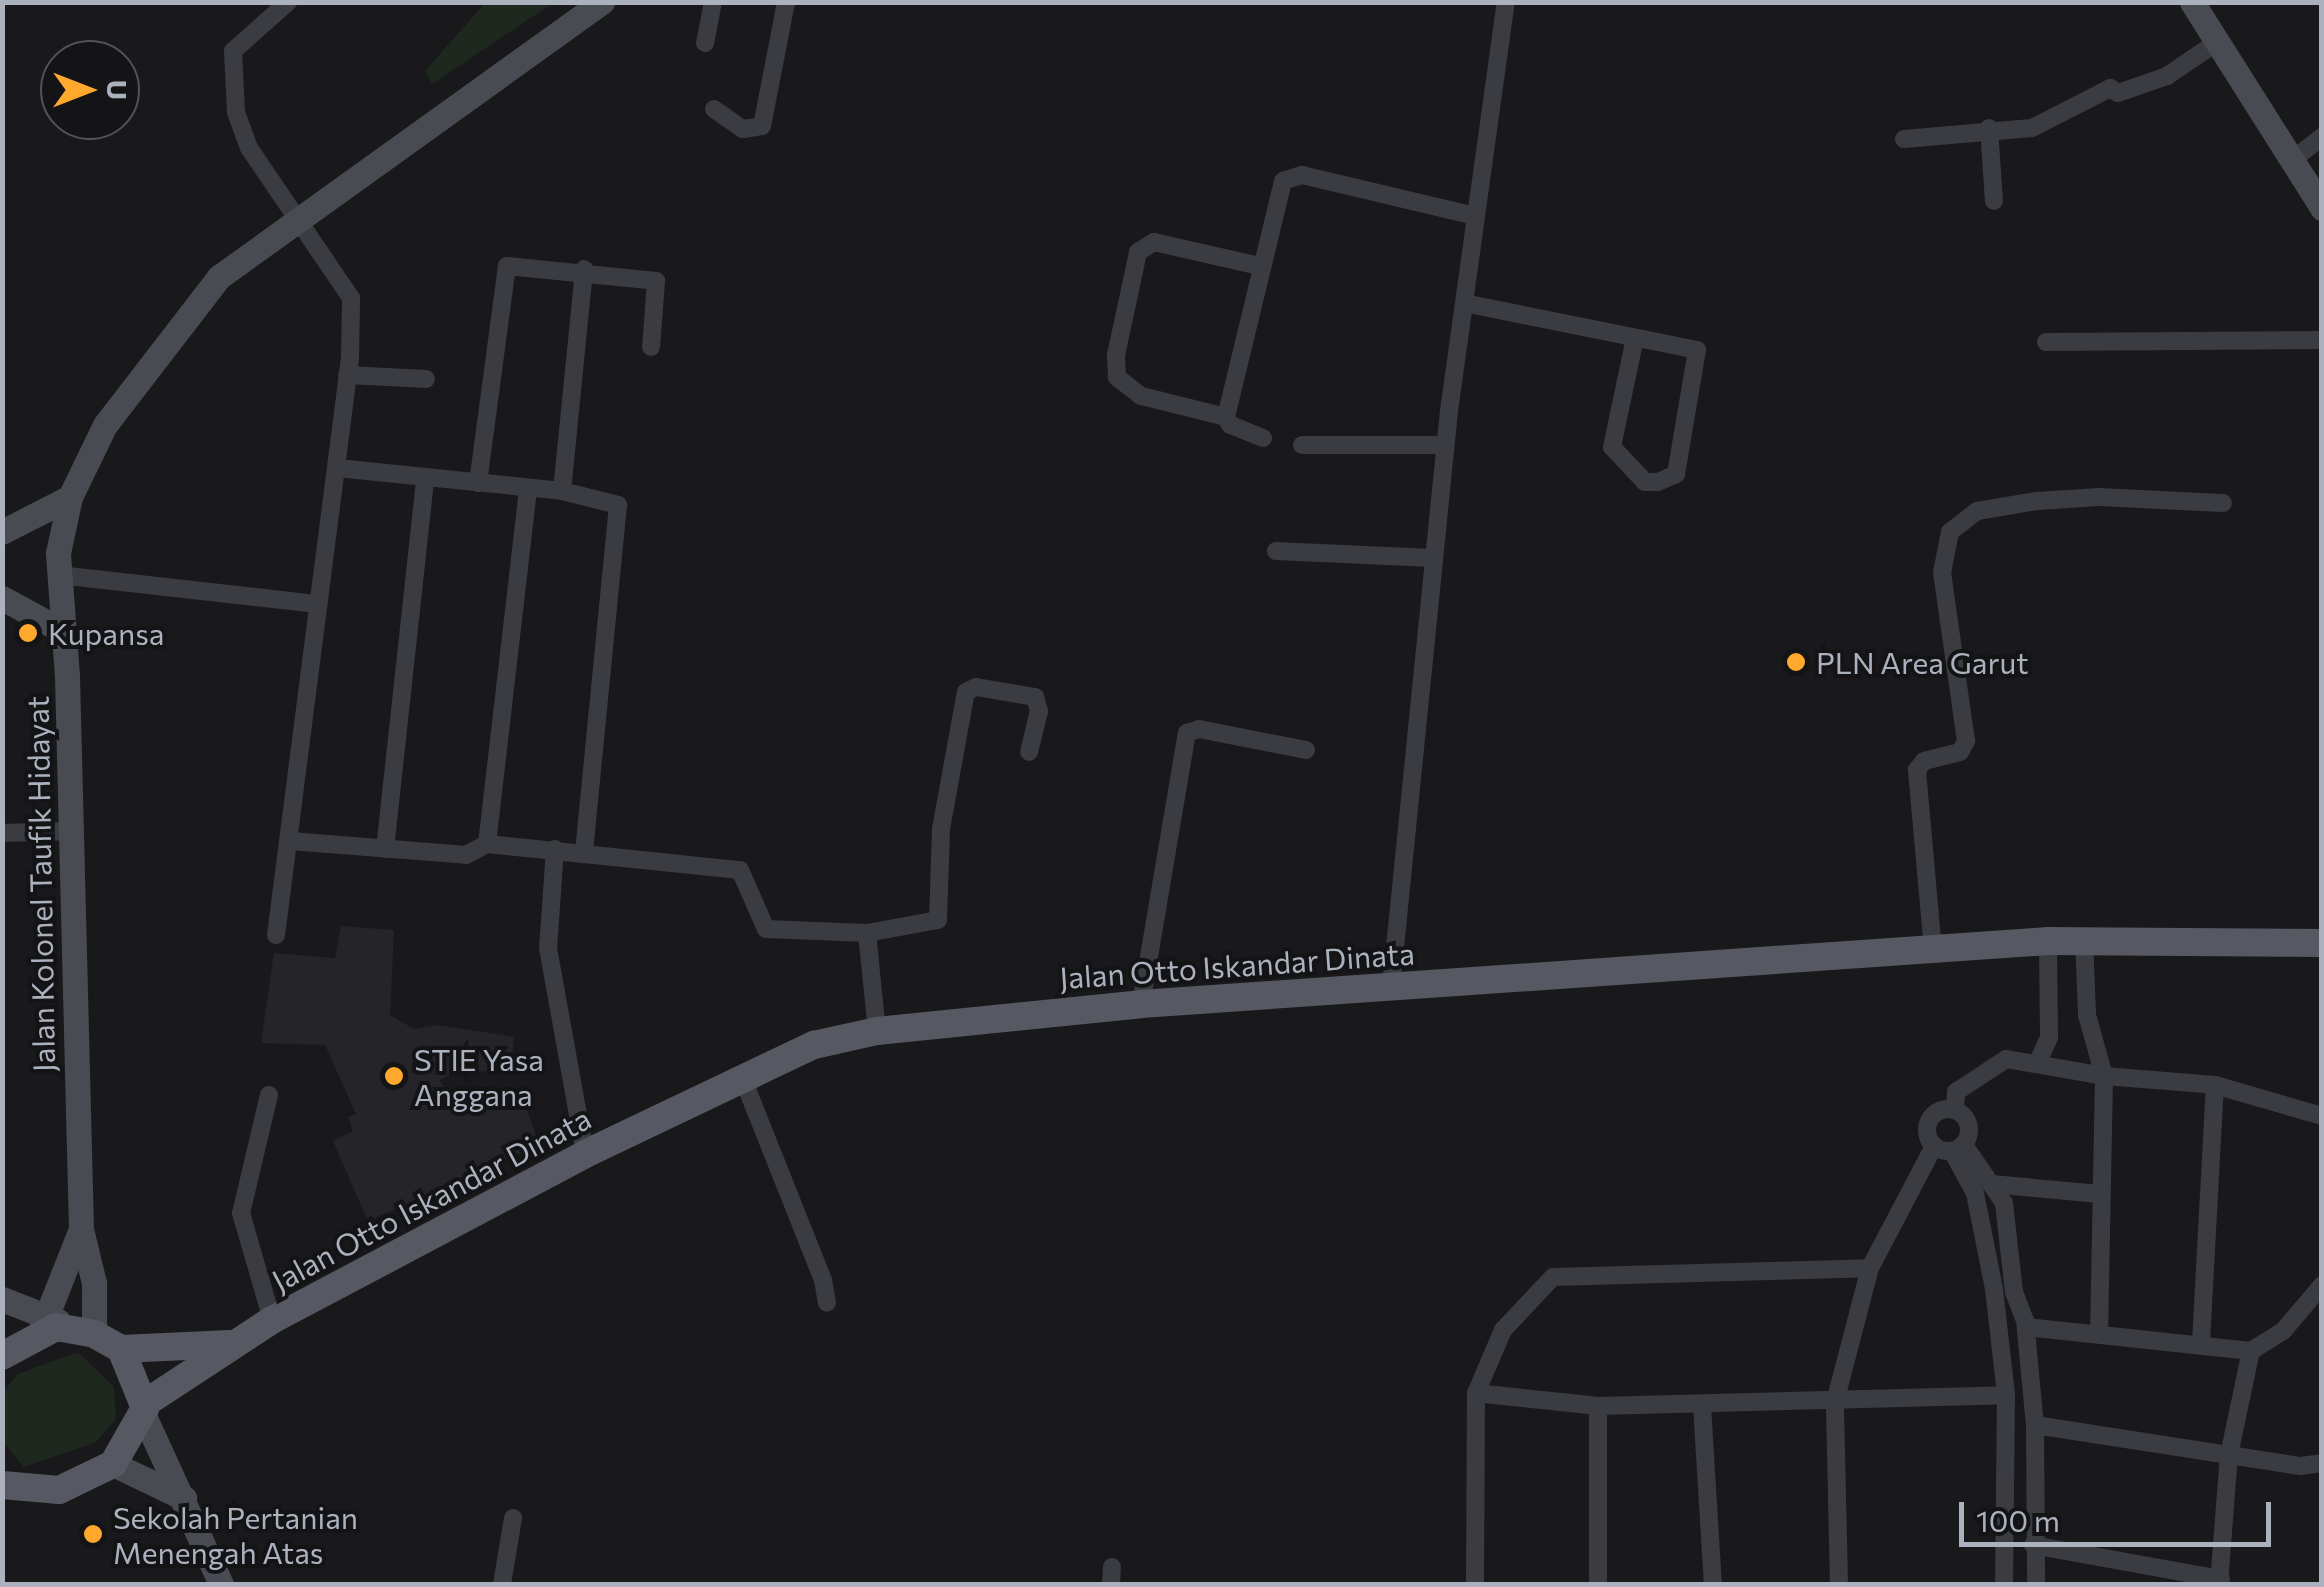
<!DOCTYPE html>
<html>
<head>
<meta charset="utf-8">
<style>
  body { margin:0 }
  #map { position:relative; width:2324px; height:1587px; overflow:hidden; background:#19191c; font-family:Commissioner,sans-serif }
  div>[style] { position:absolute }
  .built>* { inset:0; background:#252529 }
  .green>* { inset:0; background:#1f281f }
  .street>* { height:18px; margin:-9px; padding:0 9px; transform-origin:9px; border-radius:9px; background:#3a3c41 }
  .street>.ring { margin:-9px; padding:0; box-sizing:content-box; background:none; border:18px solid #3a3c41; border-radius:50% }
  .secondary>* { height:25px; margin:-12.5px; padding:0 12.5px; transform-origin:12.5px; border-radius:12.5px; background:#484b51 }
  .primary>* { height:28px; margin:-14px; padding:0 14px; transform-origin:14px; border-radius:14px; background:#565961 }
  .dots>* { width:28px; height:28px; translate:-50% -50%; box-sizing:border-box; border:5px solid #141417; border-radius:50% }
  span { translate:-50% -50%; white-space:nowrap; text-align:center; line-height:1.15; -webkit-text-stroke:8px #141417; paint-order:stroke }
  .poi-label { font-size:30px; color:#abb2bd }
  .left { translate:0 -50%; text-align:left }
  .street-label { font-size:30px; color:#abb2bd }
  .frame { position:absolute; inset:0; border:5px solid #abb2bd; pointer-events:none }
  .north { position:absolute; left:40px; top:40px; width:100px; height:100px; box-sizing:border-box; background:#141417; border:2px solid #505359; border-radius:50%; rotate:90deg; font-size:28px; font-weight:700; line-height:40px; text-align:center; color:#abb2bd }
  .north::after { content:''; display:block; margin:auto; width:35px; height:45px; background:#ffa82e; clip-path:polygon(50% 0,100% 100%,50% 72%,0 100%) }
  .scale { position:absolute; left:1959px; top:1502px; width:312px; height:45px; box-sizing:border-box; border:5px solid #abb2bd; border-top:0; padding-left:12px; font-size:30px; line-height:35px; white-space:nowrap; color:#abb2bd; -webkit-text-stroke:8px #141417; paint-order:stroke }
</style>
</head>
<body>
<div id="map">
  <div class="built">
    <div style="clip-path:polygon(341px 926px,394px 930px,390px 1015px,414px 1029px,438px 1025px,514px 1037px,511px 1072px,459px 1071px,440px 1080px,454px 1107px,471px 1112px,521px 1092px,539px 1145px,368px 1221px,333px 1141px,353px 1131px,348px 1117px,356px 1114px,325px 1045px,261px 1043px,274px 953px,335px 958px)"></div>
  </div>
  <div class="green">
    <div style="clip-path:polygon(485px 3px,553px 3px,432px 84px,425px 71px)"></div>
    <div style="clip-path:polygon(78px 1352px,114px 1387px,116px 1419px,96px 1442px,24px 1467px,3px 1442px,3px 1392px,18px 1374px)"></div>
  </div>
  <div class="street">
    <div style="left:705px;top:43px;width:42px;rotate:-79deg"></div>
    <div style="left:714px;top:109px;width:35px;rotate:35deg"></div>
    <div style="left:743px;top:129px;width:19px;rotate:-9deg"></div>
    <div style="left:762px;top:126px;width:126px;rotate:-79deg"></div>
    <div style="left:1989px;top:128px;width:73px;rotate:86.1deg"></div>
    <div style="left:1904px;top:139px;width:128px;rotate:-4.9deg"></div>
    <div style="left:2032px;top:128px;width:88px;rotate:-27.1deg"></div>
    <div style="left:2110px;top:88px;width:9px;rotate:32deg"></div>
    <div style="left:2118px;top:93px;width:52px;rotate:-19.1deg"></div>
    <div style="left:2167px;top:76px;width:60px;rotate:-34.2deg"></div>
    <div style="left:2291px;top:161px;width:39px;rotate:-38deg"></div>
    <div style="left:1464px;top:303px;width:238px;rotate:11.4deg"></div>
    <div style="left:1697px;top:350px;width:126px;rotate:99.6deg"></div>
    <div style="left:1676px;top:474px;width:20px;rotate:156deg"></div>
    <div style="left:1658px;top:482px;width:13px;rotate:180deg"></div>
    <div style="left:1645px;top:482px;width:48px;rotate:-133.3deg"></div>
    <div style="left:1612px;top:447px;width:111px;rotate:-78.1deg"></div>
    <div style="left:2046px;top:342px;width:276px;rotate:-0.4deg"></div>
    <div style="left:347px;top:375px;width:79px;rotate:2.9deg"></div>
    <div style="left:1226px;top:417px;width:88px;rotate:-166.1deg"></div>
    <div style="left:1141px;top:396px;width:31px;rotate:-142deg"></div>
    <div style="left:1117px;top:377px;width:22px;rotate:-93deg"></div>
    <div style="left:1116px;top:355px;width:105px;rotate:-77.9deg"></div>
    <div style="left:1138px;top:252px;width:19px;rotate:-32deg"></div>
    <div style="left:1154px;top:242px;width:109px;rotate:12.8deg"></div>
    <div style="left:1263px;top:438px;width:35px;rotate:-158deg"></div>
    <div style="left:1230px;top:425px;width:9px;rotate:-117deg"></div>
    <div style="left:1226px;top:417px;width:243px;rotate:-76.4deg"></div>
    <div style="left:1283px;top:181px;width:20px;rotate:-18deg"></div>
    <div style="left:1302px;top:175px;width:178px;rotate:13.3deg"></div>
    <div style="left:1302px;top:445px;width:143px"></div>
    <div style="left:337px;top:468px;width:226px;rotate:5.8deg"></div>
    <div style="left:562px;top:491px;width:58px;rotate:14deg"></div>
    <div style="left:618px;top:505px;width:351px;rotate:95.6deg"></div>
    <div style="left:478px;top:483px;width:219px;rotate:-82.4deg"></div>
    <div style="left:507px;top:266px;width:150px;rotate:5.7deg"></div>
    <div style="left:656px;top:281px;width:66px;rotate:94.3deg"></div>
    <div style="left:562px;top:491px;width:223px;rotate:-84.3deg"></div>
    <div style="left:1276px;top:551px;width:156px;rotate:2.6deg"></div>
    <div style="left:59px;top:575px;width:261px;rotate:6.4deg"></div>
    <div style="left:2px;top:833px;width:71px;rotate:-1.6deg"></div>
    <div style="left:290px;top:841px;width:177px;rotate:4.5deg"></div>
    <div style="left:466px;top:855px;width:24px;rotate:-28deg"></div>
    <div style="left:487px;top:844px;width:254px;rotate:5.9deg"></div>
    <div style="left:740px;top:870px;width:64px;rotate:66.2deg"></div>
    <div style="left:766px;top:929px;width:101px;rotate:2.3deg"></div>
    <div style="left:867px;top:933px;width:99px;rotate:84.2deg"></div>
    <div style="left:487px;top:844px;width:358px;rotate:-83.4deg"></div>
    <div style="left:385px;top:849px;width:373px;rotate:-83.8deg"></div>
    <div style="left:555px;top:849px;width:99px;rotate:94deg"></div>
    <div style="left:548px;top:948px;width:209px;rotate:79.8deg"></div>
    <div style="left:867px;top:933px;width:72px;rotate:-10.4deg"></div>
    <div style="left:938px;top:920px;width:91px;rotate:-88.1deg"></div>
    <div style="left:941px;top:829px;width:139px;rotate:-79.7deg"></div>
    <div style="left:966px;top:692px;width:11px;rotate:-27deg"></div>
    <div style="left:976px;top:687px;width:60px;rotate:9.6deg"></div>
    <div style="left:1035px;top:697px;width:15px;rotate:74deg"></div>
    <div style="left:1039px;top:711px;width:42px;rotate:103.7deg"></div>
    <div style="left:276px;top:935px;width:582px;rotate:-82.69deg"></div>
    <div style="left:350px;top:358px;width:60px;rotate:-89deg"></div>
    <div style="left:351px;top:298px;width:181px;rotate:-124.2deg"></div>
    <div style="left:249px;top:148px;width:38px;rotate:-110deg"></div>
    <div style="left:236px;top:112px;width:61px;rotate:-92.8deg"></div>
    <div style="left:233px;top:51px;width:74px;rotate:-41.7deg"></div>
    <div style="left:2084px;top:939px;width:76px;rotate:87.7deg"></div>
    <div style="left:2087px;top:1015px;width:63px;rotate:74.4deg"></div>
    <div style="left:2104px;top:1076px;width:256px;rotate:91.1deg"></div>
    <div style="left:1933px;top:950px;width:181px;rotate:-95.1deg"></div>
    <div style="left:1917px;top:770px;width:11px;rotate:-52deg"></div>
    <div style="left:1924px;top:761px;width:37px;rotate:-14deg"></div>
    <div style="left:1960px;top:752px;width:13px;rotate:-61deg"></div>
    <div style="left:1966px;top:741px;width:170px;rotate:-98.1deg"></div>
    <div style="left:1942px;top:573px;width:42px;rotate:-79deg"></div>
    <div style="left:1950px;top:532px;width:34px;rotate:-38deg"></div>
    <div style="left:1977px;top:511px;width:61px;rotate:-9.5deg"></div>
    <div style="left:2037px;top:501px;width:62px;rotate:-3.7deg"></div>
    <div style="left:2099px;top:497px;width:124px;rotate:2.8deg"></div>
    <div style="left:1391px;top:987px;width:579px;rotate:-84.25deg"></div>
    <div style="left:1449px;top:411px;width:413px;rotate:-82.1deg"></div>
    <div style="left:1141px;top:1004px;width:275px;rotate:-80.4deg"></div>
    <div style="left:1187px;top:733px;width:13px;rotate:-18deg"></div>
    <div style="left:1199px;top:729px;width:109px;rotate:11.1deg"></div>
    <div style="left:2038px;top:1062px;width:27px;rotate:-66deg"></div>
    <div style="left:2049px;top:1037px;width:96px;rotate:-90.6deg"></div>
    <div style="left:743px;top:1079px;width:216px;rotate:68.3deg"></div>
    <div style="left:823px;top:1280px;width:23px;rotate:80deg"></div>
    <div style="left:269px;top:1095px;width:121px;rotate:103.3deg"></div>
    <div style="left:241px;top:1213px;width:111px;rotate:73.8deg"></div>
    <div class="ring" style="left:1927px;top:1109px;width:24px;height:24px"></div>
    <div style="left:1955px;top:1110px;width:18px;rotate:-87deg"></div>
    <div style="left:1956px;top:1092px;width:60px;rotate:-33.4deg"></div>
    <div style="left:2006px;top:1059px;width:99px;rotate:9.8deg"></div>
    <div style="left:2104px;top:1076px;width:111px;rotate:4.6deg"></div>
    <div style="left:2215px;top:1085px;width:111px;rotate:16.2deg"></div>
    <div style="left:1964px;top:1145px;width:70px;rotate:55.4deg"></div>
    <div style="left:2004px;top:1203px;width:90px;rotate:83.6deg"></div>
    <div style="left:2014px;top:1292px;width:30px;rotate:69deg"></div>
    <div style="left:2025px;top:1320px;width:105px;rotate:84.6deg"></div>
    <div style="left:2035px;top:1425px;width:159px;rotate:89.6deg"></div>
    <div style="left:1952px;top:1151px;width:48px;rotate:61.3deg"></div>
    <div style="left:1975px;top:1193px;width:98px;rotate:78.8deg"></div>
    <div style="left:1994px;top:1289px;width:107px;rotate:83.5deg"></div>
    <div style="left:2006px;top:1395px;width:189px;rotate:90.6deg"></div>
    <div style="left:1992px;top:1184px;width:108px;rotate:5.3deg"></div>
    <div style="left:2026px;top:1327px;width:226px;rotate:6.1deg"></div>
    <div style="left:2251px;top:1351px;width:39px;rotate:-32deg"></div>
    <div style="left:2284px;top:1330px;width:59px;rotate:-49.8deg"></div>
    <div style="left:2201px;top:1342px;width:257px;rotate:-86.9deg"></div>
    <div style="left:1476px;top:1393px;width:69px;rotate:-66.8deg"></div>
    <div style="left:1503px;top:1330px;width:73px;rotate:-46.7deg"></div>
    <div style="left:1553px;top:1277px;width:317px;rotate:-1.6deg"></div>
    <div style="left:1598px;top:1406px;width:178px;rotate:90deg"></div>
    <div style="left:1702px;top:1406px;width:178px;rotate:86.5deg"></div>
    <div style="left:2035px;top:1425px;width:269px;rotate:8.8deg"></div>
    <div style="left:2301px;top:1466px;width:21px;rotate:-8deg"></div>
    <div style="left:2033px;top:1545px;width:191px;rotate:10.3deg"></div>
    <div style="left:502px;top:1584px;width:67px;rotate:-80.5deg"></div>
    <div style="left:1111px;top:1584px;width:17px;rotate:-87deg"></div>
    <div style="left:1475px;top:1584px;width:191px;rotate:-89.7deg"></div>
    <div style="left:1476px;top:1393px;width:123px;rotate:6.1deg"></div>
    <div style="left:1598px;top:1406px;width:408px;rotate:-1.5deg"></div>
    <div style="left:1839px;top:1584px;width:182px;rotate:-91.3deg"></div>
    <div style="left:1835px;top:1402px;width:138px;rotate:-75.4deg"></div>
    <div style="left:1870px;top:1268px;width:138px;rotate:-62.3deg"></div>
    <div style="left:2219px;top:1584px;width:129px;rotate:-85.6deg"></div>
    <div style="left:2229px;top:1455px;width:106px;rotate:-78.1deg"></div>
  </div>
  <div class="secondary">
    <div style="left:2192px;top:2px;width:244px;rotate:57.7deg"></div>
    <div style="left:2px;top:532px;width:76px;rotate:-27.2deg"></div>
    <div style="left:2px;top:598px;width:67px;rotate:28.5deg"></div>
    <div style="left:2px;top:1299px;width:60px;rotate:21.4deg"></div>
    <div style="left:94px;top:1334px;width:51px;rotate:-90deg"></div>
    <div style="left:94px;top:1283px;width:56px;rotate:-103.5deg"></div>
    <div style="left:81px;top:1229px;width:553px;rotate:-91.45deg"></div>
    <div style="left:67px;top:676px;width:123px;rotate:-94.2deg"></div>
    <div style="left:58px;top:553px;width:57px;rotate:-77.9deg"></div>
    <div style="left:70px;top:497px;width:80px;rotate:-64.1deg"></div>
    <div style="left:105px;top:425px;width:187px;rotate:-52.4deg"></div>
    <div style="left:219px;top:277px;width:472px;rotate:-35.7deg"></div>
    <div style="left:39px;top:1335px;width:114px;rotate:-68.4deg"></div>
    <div style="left:144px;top:1416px;width:185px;rotate:65.4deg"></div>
    <div style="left:113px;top:1464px;width:79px;rotate:25.6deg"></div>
  </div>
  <div class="primary">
    <div style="left:121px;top:1349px;width:109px;rotate:-2.6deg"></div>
    <div style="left:2px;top:1356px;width:61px;rotate:-28.2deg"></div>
    <div style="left:56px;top:1327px;width:39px;rotate:10deg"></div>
    <div style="left:94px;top:1334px;width:31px;rotate:29deg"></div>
    <div style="left:121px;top:1349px;width:64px;rotate:67.9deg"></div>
    <div style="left:145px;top:1408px;width:64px;rotate:119.7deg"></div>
    <div style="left:113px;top:1464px;width:60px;rotate:154.3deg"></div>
    <div style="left:59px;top:1490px;width:57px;rotate:-175deg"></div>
    <div style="left:144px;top:1404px;width:153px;rotate:-33.3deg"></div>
    <div style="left:272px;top:1320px;width:354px;rotate:-27.9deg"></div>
    <div style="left:585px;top:1154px;width:254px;rotate:-25.5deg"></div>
    <div style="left:814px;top:1045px;width:65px;rotate:-12.5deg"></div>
    <div style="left:877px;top:1031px;width:265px;rotate:-5.8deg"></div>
    <div style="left:1141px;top:1004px;width:909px;rotate:-3.97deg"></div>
    <div style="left:2048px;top:941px;width:274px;rotate:0.4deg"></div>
  </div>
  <div class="dots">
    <div style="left:28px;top:633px;background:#ffa82e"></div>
    <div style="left:1796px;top:662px;background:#ffa82e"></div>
    <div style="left:394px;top:1076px;background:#ffa82e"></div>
    <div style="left:93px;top:1534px;background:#ffa82e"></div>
  </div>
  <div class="poi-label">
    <span class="left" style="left:48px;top:633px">Kupansa</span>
    <span class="left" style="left:1816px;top:662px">PLN Area Garut</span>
    <span class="left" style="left:414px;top:1076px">STIE Yasa<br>Anggana</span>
    <span class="left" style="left:113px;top:1534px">Sekolah Pertanian<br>Menengah Atas</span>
  </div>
  <div class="street-label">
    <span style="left:40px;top:884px;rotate:-91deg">Jalan Kolonel Taufik Hidayat</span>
    <span style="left:1237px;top:965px;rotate:-4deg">Jalan Otto Iskandar Dinata</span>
    <span style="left:431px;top:1199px;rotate:-28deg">Jalan Otto Iskandar Dinata</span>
  </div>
  <div class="frame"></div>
  <div class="north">U</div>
  <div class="scale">100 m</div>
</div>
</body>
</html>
